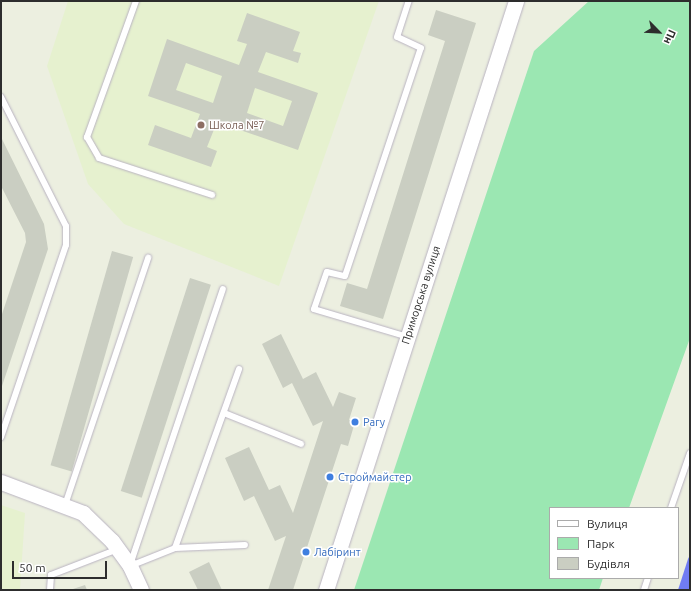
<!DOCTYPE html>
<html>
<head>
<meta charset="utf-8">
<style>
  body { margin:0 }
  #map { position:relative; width:691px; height:591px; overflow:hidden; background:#ecefe0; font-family:Ubuntu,sans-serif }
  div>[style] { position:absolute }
  .education>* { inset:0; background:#e6f1cf }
  .green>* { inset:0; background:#9be7b2 }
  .water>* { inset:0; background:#707cf3 }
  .building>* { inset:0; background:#cacec2; transform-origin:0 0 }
  .roads { filter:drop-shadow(0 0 1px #b9b3c1) drop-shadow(0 0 1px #b9b3c1) }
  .service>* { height:6px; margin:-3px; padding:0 3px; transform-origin:3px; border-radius:3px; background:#fff }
  .tertiary>* { height:15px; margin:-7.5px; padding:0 7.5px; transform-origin:7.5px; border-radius:7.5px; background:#fff }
  .dots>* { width:11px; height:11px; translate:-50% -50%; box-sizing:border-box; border:2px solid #fff; border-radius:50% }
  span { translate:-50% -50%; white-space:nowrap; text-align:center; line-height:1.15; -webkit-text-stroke:3px #fff; paint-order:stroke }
  .education-label { font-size:11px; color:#785e54 }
  .left { translate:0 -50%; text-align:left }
  .street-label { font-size:11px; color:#2d2d2d }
  .shop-label { font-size:11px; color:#366cbe }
  .frame { position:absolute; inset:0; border:2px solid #2d2d2d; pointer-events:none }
  .legend { position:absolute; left:549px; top:507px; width:130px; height:72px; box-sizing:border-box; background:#fff; border:1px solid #ababab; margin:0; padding:5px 7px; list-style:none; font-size:12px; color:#2d2d2d }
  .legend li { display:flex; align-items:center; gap:8px; height:20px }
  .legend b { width:20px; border:1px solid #ababab }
  .north { position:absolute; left:639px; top:12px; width:40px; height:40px; -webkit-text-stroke:3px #fff; paint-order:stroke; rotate:114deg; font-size:11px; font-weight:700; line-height:16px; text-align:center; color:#2d2d2d }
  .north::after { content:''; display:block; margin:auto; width:14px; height:18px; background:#2d2d2d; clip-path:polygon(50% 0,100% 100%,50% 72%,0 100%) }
  .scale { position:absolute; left:12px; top:561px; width:95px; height:18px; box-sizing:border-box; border:2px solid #2d2d2d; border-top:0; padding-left:5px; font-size:12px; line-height:14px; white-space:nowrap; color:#2d2d2d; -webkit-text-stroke:3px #fff; paint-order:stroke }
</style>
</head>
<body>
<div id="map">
  <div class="education">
    <div style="clip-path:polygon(68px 1px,379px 1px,279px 286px,124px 224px,88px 184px,47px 66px)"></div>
    <div style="clip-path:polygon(1px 505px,25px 513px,20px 590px,1px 590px)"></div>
  </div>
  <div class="green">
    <div style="clip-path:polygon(589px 1px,690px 1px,690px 338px,629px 508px,550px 508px,550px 578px,603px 578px,599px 590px,354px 590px,534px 51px)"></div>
  </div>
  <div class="water">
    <div style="clip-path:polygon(690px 555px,690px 590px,678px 590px,688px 559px)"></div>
  </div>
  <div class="building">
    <div style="clip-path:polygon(436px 10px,476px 23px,383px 319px,340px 306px,347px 283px,367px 289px,445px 41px,428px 35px)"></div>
    <div style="clip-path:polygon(evenodd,247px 13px,300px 32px,293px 51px,301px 53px,298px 63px,266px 52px,258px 72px,318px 93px,298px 150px,217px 122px,207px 147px,217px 151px,211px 167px,148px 145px,155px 125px,191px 138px,200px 114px,148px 96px,167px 39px,239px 65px,247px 44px,237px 41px,247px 13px,186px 63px,222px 76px,213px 103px,176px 90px,186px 63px,247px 13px,255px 88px,292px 101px,283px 126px,247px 113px,255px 88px)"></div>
    <div style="clip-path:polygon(1px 137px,44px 224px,48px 249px,1px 389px,1px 317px,26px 242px,25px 233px,1px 186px)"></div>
    <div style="left:112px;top:251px;width:22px;height:223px;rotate:16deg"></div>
    <div style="left:190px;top:278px;width:22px;height:224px;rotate:18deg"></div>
    <div style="clip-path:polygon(281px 334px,303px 379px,316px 372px,333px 407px,339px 392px,356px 398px,349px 420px,355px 422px,348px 446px,341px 444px,293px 590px,268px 590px,286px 536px,275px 541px,254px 496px,244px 501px,225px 458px,249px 447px,269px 490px,280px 485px,293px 513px,323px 421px,313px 426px,292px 383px,283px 388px,262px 344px)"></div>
    <div style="clip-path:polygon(209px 562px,222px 590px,198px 590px,189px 572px)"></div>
    <div style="clip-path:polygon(85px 585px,87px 590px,70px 590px)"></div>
  </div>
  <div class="roads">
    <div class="service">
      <div style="left:136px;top:1px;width:145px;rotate:109.8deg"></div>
      <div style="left:87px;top:137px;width:24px;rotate:60deg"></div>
      <div style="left:99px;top:158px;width:119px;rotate:18.1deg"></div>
      <div style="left:1px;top:97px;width:144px;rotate:63.3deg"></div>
      <div style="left:66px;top:226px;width:19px;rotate:90deg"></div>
      <div style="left:66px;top:245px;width:203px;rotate:108.7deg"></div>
      <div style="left:408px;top:337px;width:98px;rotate:-163.4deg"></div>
      <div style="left:314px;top:309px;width:39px;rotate:-71deg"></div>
      <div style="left:327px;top:272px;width:18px;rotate:13deg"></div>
      <div style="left:345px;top:276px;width:240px;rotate:-71.6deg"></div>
      <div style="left:421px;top:48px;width:26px;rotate:-155deg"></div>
      <div style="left:397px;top:37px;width:38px;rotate:-72deg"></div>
      <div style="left:224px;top:413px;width:83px;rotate:21.9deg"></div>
      <div style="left:65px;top:505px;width:261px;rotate:-71.4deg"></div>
      <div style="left:671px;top:508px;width:58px;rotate:-70.9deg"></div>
      <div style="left:175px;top:548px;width:70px;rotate:-2.5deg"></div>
      <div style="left:130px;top:565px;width:291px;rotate:-71.4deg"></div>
      <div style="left:130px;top:566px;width:48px;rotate:-21.8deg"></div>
      <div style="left:175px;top:548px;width:190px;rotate:-70.3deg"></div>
      <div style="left:50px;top:590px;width:15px;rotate:-86deg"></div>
      <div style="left:51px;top:575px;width:72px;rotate:-21.2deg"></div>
      <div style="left:644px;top:590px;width:13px;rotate:-72deg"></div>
    </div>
    <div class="tertiary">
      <div style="left:1px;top:482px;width:88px;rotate:20.7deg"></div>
      <div style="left:83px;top:513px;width:40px;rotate:44deg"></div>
      <div style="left:112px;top:541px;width:31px;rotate:54deg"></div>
      <div style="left:130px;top:566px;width:26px;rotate:65deg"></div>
      <div style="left:326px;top:590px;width:619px;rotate:-72.12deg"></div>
    </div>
  </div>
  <div class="dots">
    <div style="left:201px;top:125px;background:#8d6e63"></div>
    <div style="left:355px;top:422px;background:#3f7fe0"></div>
    <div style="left:330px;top:477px;background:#3f7fe0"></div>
    <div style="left:306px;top:552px;background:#3f7fe0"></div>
  </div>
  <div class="education-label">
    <span class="left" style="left:209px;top:125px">Школа №7</span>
  </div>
  <div class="street-label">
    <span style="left:421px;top:295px;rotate:-72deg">Приморська вулиця</span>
  </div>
  <div class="shop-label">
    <span class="left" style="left:363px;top:422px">Рагу</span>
    <span class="left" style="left:338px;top:477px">Строймайстер</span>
    <span class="left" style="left:314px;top:552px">Лабіринт</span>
  </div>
  <div class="frame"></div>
  <ul class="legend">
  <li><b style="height:5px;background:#fff"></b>Вулиця</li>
  <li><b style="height:11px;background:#9be7b2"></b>Парк</li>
  <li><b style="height:11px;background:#cacec2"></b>Будівля</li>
  </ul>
  <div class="north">Пн</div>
  <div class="scale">50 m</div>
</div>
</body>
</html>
